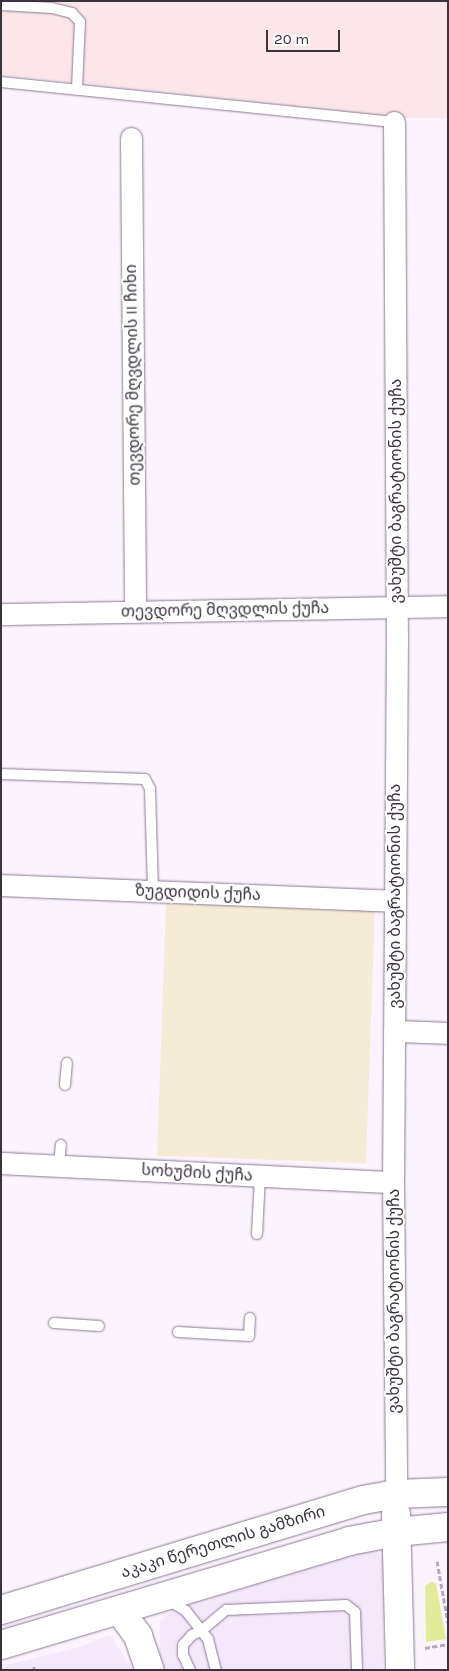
<!DOCTYPE html>
<html>
<head>
<meta charset="utf-8">
<style>
  body { margin:0 }
  #map { position:relative; width:449px; height:1671px; overflow:hidden; background:#fbf4fe; font-family:Karla,"Noto Sans Georgian",sans-serif }
  div>[style] { position:absolute }
  .built>* { inset:0; background:#f5e8fb }
  .industrial>* { inset:0; background:#fce6ea }
  .education>* { inset:0; background:#f5ecd6; transform-origin:0 0 }
  .green>* { inset:0; background:#e2ec98 }
  .path>* { height:3px; margin-top:-1.5px; transform-origin:0; background:repeating-linear-gradient(90deg,#b2abb5 0 5px,transparent 0 7.5px) }
  .roads { filter:drop-shadow(0 0 1px #8a7a91) drop-shadow(0 0 1px #8a7a91) }
  .lane>* { height:10px; margin:-5px; padding:0 5px; transform-origin:5px; border-radius:5px; background:#fff }
  .street>* { height:21px; margin:-10.5px; padding:0 10.5px; transform-origin:10.5px; border-radius:10.5px; background:#fff }
  .secondary>* { height:28px; margin:-14px; padding:0 14px; transform-origin:14px; border-radius:14px; background:#fff }
  span { translate:-50% -50%; white-space:nowrap; text-align:center; line-height:1.15; -webkit-text-stroke:4px #fff; paint-order:stroke }
  .street-label { font-size:16px; color:#3b343e }
  .frame { position:absolute; inset:0; border:2px solid #3b343e; pointer-events:none }
  .scale { position:absolute; left:266px; top:30px; width:74px; height:22px; box-sizing:border-box; border:2px solid #3b343e; border-top:0; padding-left:6px; font-size:15px; line-height:18px; white-space:nowrap; color:#3b343e; -webkit-text-stroke:4px #fff; paint-order:stroke }
</style>
</head>
<body>
<div id="map">
  <div class="built">
    <div style="clip-path:polygon(372px 1548px,385px 1558px,383px 1670px,159px 1670px,160px 1621px,171px 1611px)"></div>
    <div style="clip-path:polygon(110px 1635px,133px 1670px,1px 1670px,1px 1666px,77px 1648px)"></div>
  </div>
  <div class="industrial">
    <div style="clip-path:polygon(1px 1px,448px 1px,448px 118px,406px 118px,1px 75px)"></div>
  </div>
  <div class="education">
    <div style="left:166px;top:902px;width:209px;height:254px;rotate:2deg"></div>
  </div>
  <div class="green">
    <div style="clip-path:polygon(431px 1582px,436px 1583px,446px 1639px,426px 1642px,425px 1586px)"></div>
  </div>
  <div class="path">
    <div style="left:437px;top:1561px;width:63px;rotate:79.9deg"></div>
    <div style="left:425px;top:1648px;width:23px;rotate:-10deg"></div>
    <div style="left:34px;top:1666px;width:4px;rotate:90deg"></div>
  </div>
  <div class="roads">
    <div class="lane">
      <div style="left:1px;top:5px;width:51px;rotate:3.4deg"></div>
      <div style="left:52px;top:8px;width:21px;rotate:14deg"></div>
      <div style="left:72px;top:13px;width:12px;rotate:48deg"></div>
      <div style="left:80px;top:22px;width:67px;rotate:92.6deg"></div>
      <div style="left:1px;top:82px;width:395px;rotate:5.8deg"></div>
      <div style="left:1px;top:774px;width:144px;rotate:2deg"></div>
      <div style="left:145px;top:779px;width:11px;rotate:63deg"></div>
      <div style="left:150px;top:789px;width:102px;rotate:88.3deg"></div>
      <div style="left:65px;top:1085px;width:22px;rotate:-85deg"></div>
      <div style="left:59px;top:1166px;width:21px;rotate:-85deg"></div>
      <div style="left:257px;top:1234px;width:58px;rotate:-87deg"></div>
      <div style="left:54px;top:1323px;width:45px;rotate:3.8deg"></div>
      <div style="left:178px;top:1332px;width:71px;rotate:3.2deg"></div>
      <div style="left:249px;top:1336px;width:18px;rotate:-87deg"></div>
      <div style="left:168px;top:1600px;width:21px;rotate:31deg"></div>
      <div style="left:186px;top:1611px;width:36px;rotate:52deg"></div>
      <div style="left:208px;top:1639px;width:32px;rotate:76deg"></div>
      <div style="left:190px;top:1670px;width:17px;rotate:-115deg"></div>
      <div style="left:183px;top:1655px;width:10px;rotate:-90deg"></div>
      <div style="left:183px;top:1645px;width:13px;rotate:-48deg"></div>
      <div style="left:192px;top:1635px;width:10px;rotate:-24deg"></div>
      <div style="left:201px;top:1631px;width:33px;rotate:-40deg"></div>
      <div style="left:226px;top:1610px;width:120px;rotate:-2.4deg"></div>
      <div style="left:346px;top:1605px;width:11px;rotate:38deg"></div>
      <div style="left:355px;top:1612px;width:58px;rotate:88deg"></div>
    </div>
    <div class="street">
      <div style="left:394px;top:122px;width:517px;rotate:89.67deg"></div>
      <div style="left:397px;top:639px;width:543px;rotate:90.42deg"></div>
      <div style="left:393px;top:1182px;width:312px;rotate:89.4deg"></div>
      <div style="left:131px;top:138px;width:474px;rotate:89.5deg"></div>
      <div style="left:1px;top:614px;width:447px;rotate:-1deg"></div>
      <div style="left:1px;top:885px;width:394px;rotate:2.3deg"></div>
      <div style="left:394px;top:1031px;width:54px;rotate:2.1deg"></div>
      <div style="left:1px;top:1163px;width:392px;rotate:2.8deg"></div>
    </div>
    <div class="secondary">
      <div style="left:396px;top:1514px;width:156px;rotate:88.5deg"></div>
      <div style="left:1px;top:1610px;width:378px;rotate:-16.9deg"></div>
      <div style="left:363px;top:1500px;width:34px;rotate:-10deg"></div>
      <div style="left:396px;top:1494px;width:52px;rotate:-2.2deg"></div>
      <div style="left:120px;top:1611px;width:31px;rotate:54deg"></div>
      <div style="left:138px;top:1636px;width:36px;rotate:71deg"></div>
      <div style="left:1px;top:1645px;width:363px;rotate:-16.6deg"></div>
      <div style="left:349px;top:1541px;width:49px;rotate:-10.6deg"></div>
      <div style="left:397px;top:1532px;width:51px;rotate:-5.6deg"></div>
    </div>
  </div>
  <div class="street-label">
    <span style="left:133px;top:375px;rotate:-91deg">თევდორე მღვდლის II ჩიხი</span>
    <span style="left:396px;top:491px;rotate:-90deg">ვახუშტი ბაგრატიონის ქუჩა</span>
    <span style="left:225px;top:610px;rotate:-1deg">თევდორე მღვდლის ქუჩა</span>
    <span style="left:198px;top:893px;rotate:2deg">ზუგდიდის ქუჩა</span>
    <span style="left:395px;top:896px;rotate:-90deg">ვახუშტი ბაგრატიონის ქუჩა</span>
    <span style="left:197px;top:1173px;rotate:3deg">სოხუმის ქუჩა</span>
    <span style="left:394px;top:1301px;rotate:-90deg">ვახუშტი ბაგრატიონის ქუჩა</span>
    <span style="left:223px;top:1542px;rotate:-17deg">აკაკი წერეთლის გამზირი</span>
  </div>
  <div class="frame"></div>
  <div class="scale">20 m</div>
</div>
</body>
</html>
